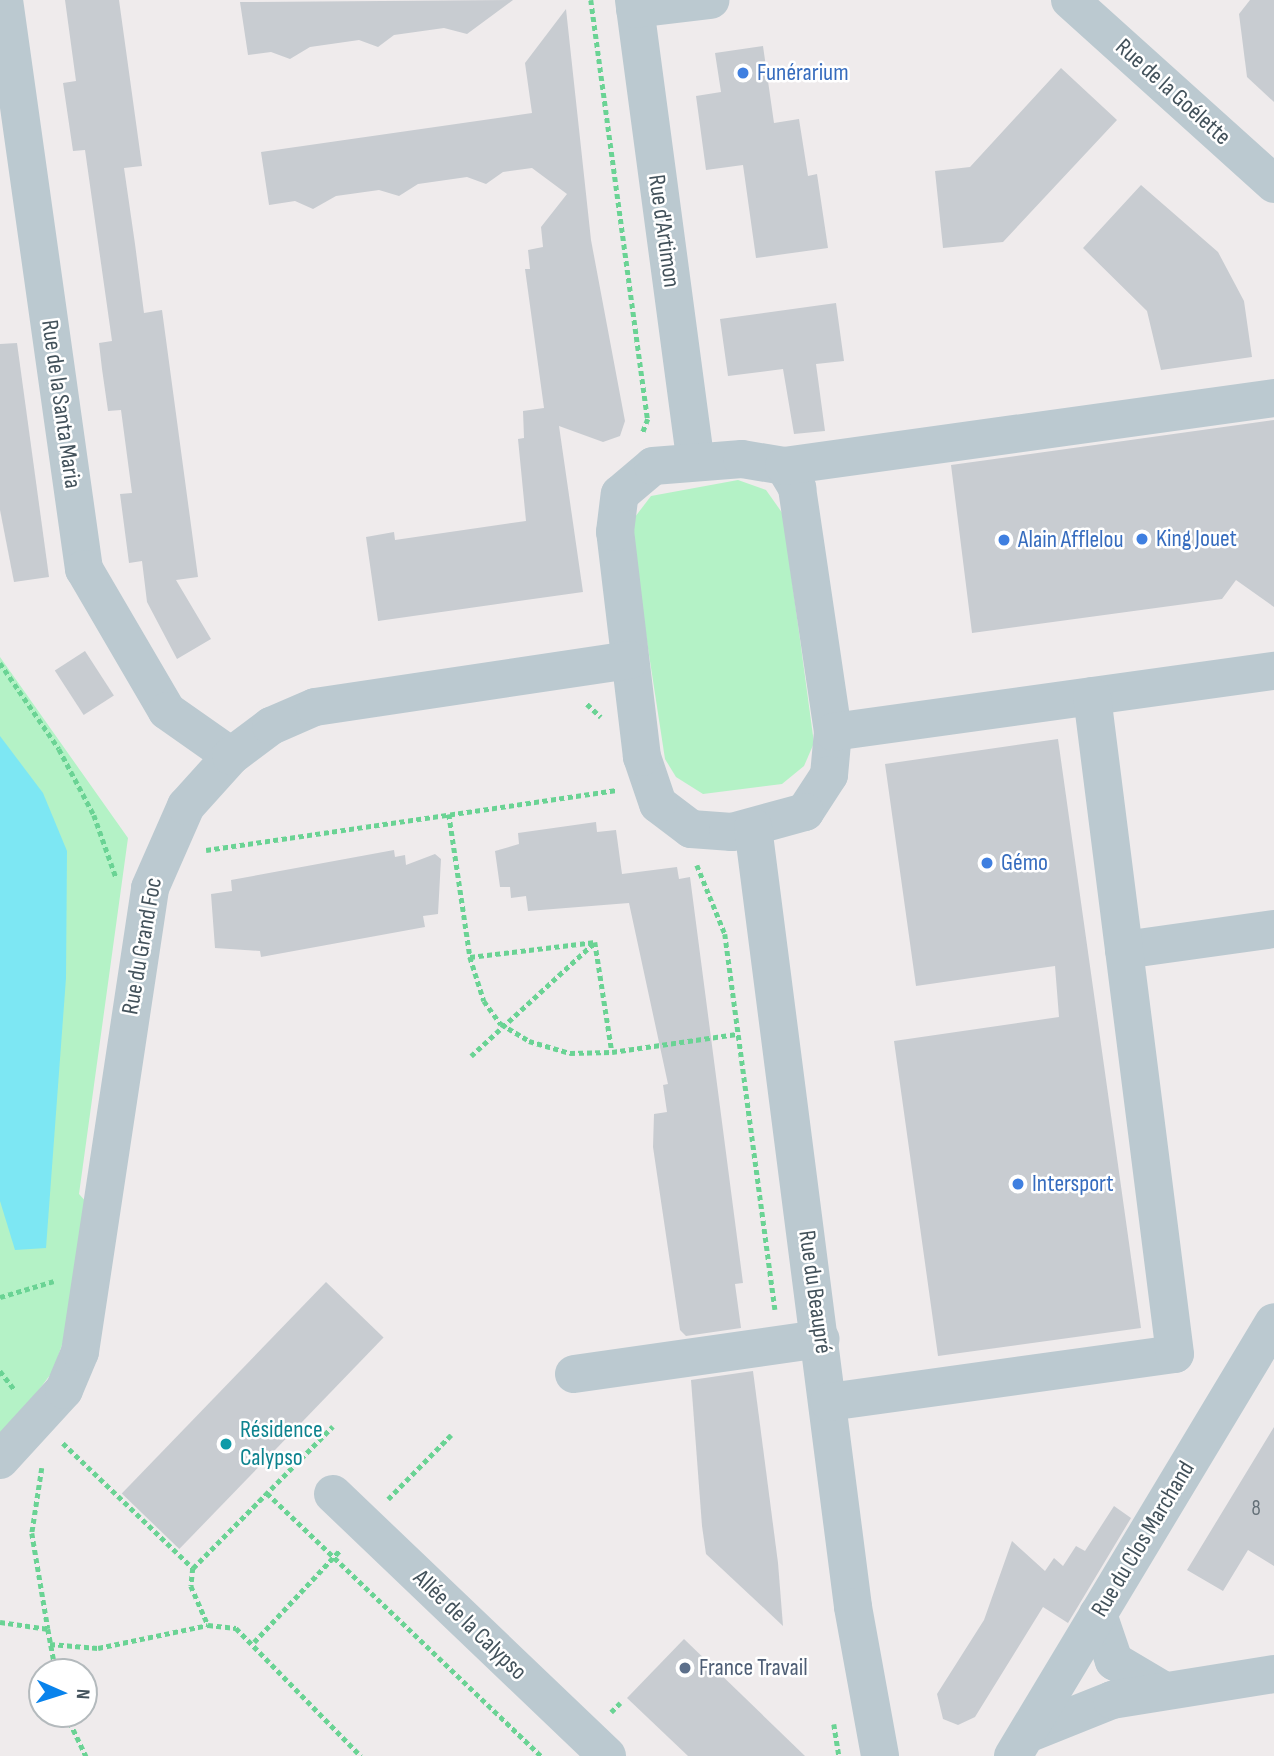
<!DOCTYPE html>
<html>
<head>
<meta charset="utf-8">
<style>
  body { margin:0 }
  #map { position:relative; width:1274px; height:1756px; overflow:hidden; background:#efebec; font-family:"Sofia Sans Condensed",sans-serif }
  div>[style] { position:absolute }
  .green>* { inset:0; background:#b4f2c6 }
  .water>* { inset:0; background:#7de7f3 }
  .building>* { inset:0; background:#c8ccd1; transform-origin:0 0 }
  .path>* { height:4.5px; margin-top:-2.25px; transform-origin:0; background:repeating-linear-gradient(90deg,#6ad394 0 5px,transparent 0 8.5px) }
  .minor>* { height:38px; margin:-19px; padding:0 19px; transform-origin:19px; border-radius:19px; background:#bbc9d0 }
  .dots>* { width:19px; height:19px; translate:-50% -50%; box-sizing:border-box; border:4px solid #fff; border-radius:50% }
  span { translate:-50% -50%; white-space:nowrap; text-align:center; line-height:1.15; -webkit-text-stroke:5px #fff; paint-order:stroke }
  .number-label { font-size:21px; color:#647078 }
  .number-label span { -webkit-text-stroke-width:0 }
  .shop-label { font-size:24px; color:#366cbe }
  .left { translate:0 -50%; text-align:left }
  .street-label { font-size:24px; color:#43525b }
  .culture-label { font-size:24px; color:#0d838f }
  .service-label { font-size:24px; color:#4e5e75 }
  .north { position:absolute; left:28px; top:1658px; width:70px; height:70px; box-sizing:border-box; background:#fff; border:2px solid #b4babd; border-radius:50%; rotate:93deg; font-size:19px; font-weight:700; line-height:28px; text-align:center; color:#43525b }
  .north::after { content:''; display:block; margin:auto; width:24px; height:32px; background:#0983ec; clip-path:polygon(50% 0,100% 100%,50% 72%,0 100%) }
</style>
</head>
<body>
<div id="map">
  <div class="green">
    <div style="clip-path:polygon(738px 480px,766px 490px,783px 514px,814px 743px,804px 766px,782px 784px,703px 794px,676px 777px,665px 759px,631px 537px,635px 517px,651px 496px)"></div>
    <div style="clip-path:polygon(0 657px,128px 838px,79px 1194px,88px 1204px,73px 1313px,53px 1371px,0 1442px)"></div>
  </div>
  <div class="water">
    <div style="clip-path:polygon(0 736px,43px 793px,67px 851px,66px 978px,46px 1248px,15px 1250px,0 1201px)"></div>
  </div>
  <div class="building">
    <div style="clip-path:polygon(65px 0,119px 0,142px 166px,124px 168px,135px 244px,144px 313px,162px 310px,198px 577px,176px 580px,211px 639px,177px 659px,147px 602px,142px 561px,129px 563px,120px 494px,132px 493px,121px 410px,108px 411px,102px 369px,99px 343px,112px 341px,85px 150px,73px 151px,63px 83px,76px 81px)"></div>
    <div style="clip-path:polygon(513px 0,467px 34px,444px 28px,394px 35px,378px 47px,359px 40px,310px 47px,290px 59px,271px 52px,248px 55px,240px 2px)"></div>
    <div style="clip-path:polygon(1250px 0,1274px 0,1274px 102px,1247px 77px,1239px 14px)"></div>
    <div style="clip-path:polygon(566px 9px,591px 240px,625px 421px,620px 436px,603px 442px,559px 426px,583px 592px,378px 621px,366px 537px,394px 532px,395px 540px,526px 521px,518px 439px,524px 438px,523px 411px,544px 408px,525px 269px,530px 269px,528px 250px,543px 247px,541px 227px,567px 194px,532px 168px,503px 172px,486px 184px,467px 177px,418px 184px,399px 196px,379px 190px,336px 196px,313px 209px,295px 201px,269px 205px,261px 152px,532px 113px,525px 63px)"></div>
    <div style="clip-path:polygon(763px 46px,774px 123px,799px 119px,808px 176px,817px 174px,828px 248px,756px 258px,743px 165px,706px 170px,696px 96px,721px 92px,715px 53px)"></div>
    <div style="clip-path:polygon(1061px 68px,1117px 120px,1003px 242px,943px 248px,935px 171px,970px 167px)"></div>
    <div style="clip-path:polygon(1141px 185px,1218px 252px,1244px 301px,1252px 357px,1161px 370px,1147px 311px,1083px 248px)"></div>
    <div style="clip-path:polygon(836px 303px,844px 361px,816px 364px,825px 431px,794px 434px,783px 369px,728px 376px,720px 319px)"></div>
    <div style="clip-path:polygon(17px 343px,49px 577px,14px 582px,0 510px,0 344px)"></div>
    <div style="clip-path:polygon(1274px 420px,1274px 607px,1236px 580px,1222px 599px,972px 633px,951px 465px)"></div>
    <div style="left:85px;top:651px;width:53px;height:36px;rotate:57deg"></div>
    <div style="clip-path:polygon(1058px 739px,1141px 1328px,938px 1356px,894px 1041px,1059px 1017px,1055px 966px,916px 986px,885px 764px)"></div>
    <div style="clip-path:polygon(596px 822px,597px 832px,616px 830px,622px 874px,677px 867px,679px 879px,690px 877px,743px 1283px,735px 1284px,741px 1328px,686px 1336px,680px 1330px,653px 1147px,654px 1114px,667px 1112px,663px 1085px,668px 1084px,629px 903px,528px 911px,526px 896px,511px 898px,510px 887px,500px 887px,495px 851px,519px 844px,518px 833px)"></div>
    <div style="clip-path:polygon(394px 850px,395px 857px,405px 855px,406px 865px,435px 854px,441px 859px,438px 914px,423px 916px,425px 927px,261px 957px,260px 951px,215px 948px,211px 894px,232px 891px,231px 880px)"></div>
    <div style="left:326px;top:1282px;width:80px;height:294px;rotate:44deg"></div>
    <div style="clip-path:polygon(753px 1371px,778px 1563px,783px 1626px,706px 1554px,702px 1526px,691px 1380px)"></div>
    <div style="clip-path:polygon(1274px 1427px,1274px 1566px,1248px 1550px,1223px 1591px,1187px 1570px)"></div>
    <div style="clip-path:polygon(1114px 1506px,1131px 1518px,1068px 1623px,1043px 1607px,975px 1717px,958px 1725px,943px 1719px,937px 1694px,984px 1620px,1012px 1541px,1045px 1571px,1054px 1558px,1063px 1566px,1076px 1546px,1085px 1551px)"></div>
    <div style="clip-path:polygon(684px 1639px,805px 1756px,688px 1756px,627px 1698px)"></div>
  </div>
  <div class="path">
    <div style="left:591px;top:0;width:423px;rotate:82.3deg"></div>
    <div style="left:648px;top:419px;width:14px;rotate:111deg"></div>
    <div style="left:0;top:663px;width:104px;rotate:55.5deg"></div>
    <div style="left:59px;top:749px;width:75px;rotate:62.1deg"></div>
    <div style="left:94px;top:815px;width:66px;rotate:70.5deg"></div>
    <div style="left:587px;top:704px;width:19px;rotate:43deg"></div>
    <div style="left:449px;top:814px;width:145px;rotate:81.6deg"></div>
    <div style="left:470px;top:957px;width:46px;rotate:72.3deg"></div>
    <div style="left:484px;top:1001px;width:29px;rotate:54deg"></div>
    <div style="left:501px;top:1024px;width:33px;rotate:31deg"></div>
    <div style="left:529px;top:1041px;width:43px;rotate:16.3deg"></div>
    <div style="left:570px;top:1053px;width:42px;rotate:-1.4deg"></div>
    <div style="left:206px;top:850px;width:415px;rotate:-8.3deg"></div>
    <div style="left:697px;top:865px;width:74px;rotate:67.9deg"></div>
    <div style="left:725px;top:934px;width:379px;rotate:82.4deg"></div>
    <div style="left:470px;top:957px;width:126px;rotate:-6.8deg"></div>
    <div style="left:595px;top:942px;width:111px;rotate:81.2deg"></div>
    <div style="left:612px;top:1052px;width:126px;rotate:-8.2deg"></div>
    <div style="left:471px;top:1056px;width:167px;rotate:-42.6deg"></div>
    <div style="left:0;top:1297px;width:56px;rotate:-16.5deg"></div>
    <div style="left:0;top:1371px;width:24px;rotate:52deg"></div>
    <div style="left:63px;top:1443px;width:180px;rotate:43.9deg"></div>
    <div style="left:193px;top:1568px;width:18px;rotate:96deg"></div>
    <div style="left:191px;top:1586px;width:43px;rotate:66.4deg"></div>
    <div style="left:42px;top:1468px;width:66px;rotate:98.7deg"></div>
    <div style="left:32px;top:1533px;width:97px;rotate:80.5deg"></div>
    <div style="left:267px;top:1493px;width:380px;rotate:43.8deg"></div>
    <div style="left:388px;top:1499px;width:90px;rotate:-45.5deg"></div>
    <div style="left:193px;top:1568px;width:199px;rotate:-45.4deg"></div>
    <div style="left:0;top:1622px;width:49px;rotate:8.3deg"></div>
    <div style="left:48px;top:1629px;width:44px;rotate:79.5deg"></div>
    <div style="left:254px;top:1642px;width:127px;rotate:-46.9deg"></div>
    <div style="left:50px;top:1644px;width:48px;rotate:4.8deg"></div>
    <div style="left:98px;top:1648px;width:112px;rotate:-11.8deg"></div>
    <div style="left:208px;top:1625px;width:28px;rotate:6deg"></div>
    <div style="left:236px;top:1628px;width:179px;rotate:45.7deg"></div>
    <div style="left:611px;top:1712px;width:13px;rotate:-45deg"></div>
    <div style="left:66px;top:1714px;width:47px;rotate:64.5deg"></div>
    <div style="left:834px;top:1724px;width:32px;rotate:81deg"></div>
  </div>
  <div class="minor">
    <div style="left:4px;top:0;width:575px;rotate:82deg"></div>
    <div style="left:84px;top:569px;width:164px;rotate:59.7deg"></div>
    <div style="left:167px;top:711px;width:78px;rotate:35.1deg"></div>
    <div style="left:634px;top:0;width:466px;rotate:82.4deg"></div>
    <div style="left:1070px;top:0;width:275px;rotate:42deg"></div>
    <div style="left:635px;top:9px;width:76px;rotate:-6.8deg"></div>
    <div style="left:784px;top:466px;width:26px;rotate:59deg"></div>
    <div style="left:797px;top:488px;width:247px;rotate:81.6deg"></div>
    <div style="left:833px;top:732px;width:43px;rotate:95.3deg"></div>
    <div style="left:829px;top:775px;width:44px;rotate:123deg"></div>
    <div style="left:805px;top:812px;width:76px;rotate:164.7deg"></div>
    <div style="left:732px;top:832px;width:41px;rotate:-175.8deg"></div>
    <div style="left:691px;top:829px;width:41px;rotate:-142.9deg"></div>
    <div style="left:658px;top:804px;width:50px;rotate:-108.8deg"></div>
    <div style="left:642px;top:757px;width:227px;rotate:-96.8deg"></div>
    <div style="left:615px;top:532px;width:38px;rotate:-83deg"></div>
    <div style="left:620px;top:494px;width:43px;rotate:-40.3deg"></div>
    <div style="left:653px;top:466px;width:89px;rotate:-4.5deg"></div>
    <div style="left:742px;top:459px;width:43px;rotate:9.5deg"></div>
    <div style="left:784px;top:466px;width:495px;rotate:-7.9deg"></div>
    <div style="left:833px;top:732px;width:445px;rotate:-7.9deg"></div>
    <div style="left:753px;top:827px;width:786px;rotate:82.69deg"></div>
    <div style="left:853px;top:1607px;width:151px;rotate:79.7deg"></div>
    <div style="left:1124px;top:950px;width:151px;rotate:-8deg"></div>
    <div style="left:574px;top:1374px;width:249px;rotate:-8.1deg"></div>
    <div style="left:829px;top:1402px;width:349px;rotate:-7.9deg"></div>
    <div style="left:1175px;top:1354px;width:663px;rotate:-97.19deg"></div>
    <div style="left:0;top:1460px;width:95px;rotate:-47.6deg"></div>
    <div style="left:64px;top:1390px;width:41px;rotate:-67.2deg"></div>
    <div style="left:80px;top:1352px;width:469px;rotate:-81.4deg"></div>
    <div style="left:150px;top:888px;width:90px;rotate:-66.3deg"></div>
    <div style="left:186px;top:806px;width:67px;rotate:-48deg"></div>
    <div style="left:231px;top:756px;width:50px;rotate:-36.9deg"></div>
    <div style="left:271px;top:726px;width:48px;rotate:-23.4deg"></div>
    <div style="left:315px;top:707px;width:318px;rotate:-8.5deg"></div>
    <div style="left:333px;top:1494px;width:379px;rotate:43.7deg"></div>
    <div style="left:1098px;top:1614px;width:50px;rotate:71.2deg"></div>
    <div style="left:1114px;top:1661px;width:55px;rotate:30.8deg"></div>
    <div style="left:1027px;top:1734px;width:92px;rotate:-21.8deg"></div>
    <div style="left:1112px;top:1700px;width:164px;rotate:-9.1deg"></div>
    <div style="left:1013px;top:1756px;width:506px;rotate:-58.98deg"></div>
  </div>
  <div class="dots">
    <div style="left:743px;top:73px;background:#3f7fe0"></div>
    <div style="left:1142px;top:539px;background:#3f7fe0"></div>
    <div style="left:1004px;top:540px;background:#3f7fe0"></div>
    <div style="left:987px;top:863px;background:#3f7fe0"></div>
    <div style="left:1018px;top:1184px;background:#3f7fe0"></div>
    <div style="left:226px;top:1444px;background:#0f9aa8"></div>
    <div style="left:685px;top:1668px;background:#5c6f8a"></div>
  </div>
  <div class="number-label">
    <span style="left:1256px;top:1509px">8</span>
  </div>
  <div class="shop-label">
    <span class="left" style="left:757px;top:73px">Funérarium</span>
    <span class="left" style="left:1156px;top:539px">King Jouet</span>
    <span class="left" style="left:1018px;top:540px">Alain Afflelou</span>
    <span class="left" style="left:1001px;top:863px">Gémo</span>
    <span class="left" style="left:1032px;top:1184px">Intersport</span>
  </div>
  <div class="street-label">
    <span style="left:1173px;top:92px;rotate:42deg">Rue de la Goélette</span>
    <span style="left:664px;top:231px;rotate:82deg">Rue d'Artimon</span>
    <span style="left:61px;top:404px;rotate:82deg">Rue de la Santa Maria</span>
    <span style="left:142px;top:946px;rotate:-80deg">Rue du Grand Foc</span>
    <span style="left:815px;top:1292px;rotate:82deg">Rue du Beaupré</span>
    <span style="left:1143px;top:1539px;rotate:-59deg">Rue du Clos Marchand</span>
    <span style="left:470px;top:1625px;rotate:44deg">Allée de la Calypso</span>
  </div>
  <div class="culture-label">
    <span class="left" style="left:240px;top:1444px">Résidence<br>Calypso</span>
  </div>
  <div class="service-label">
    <span class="left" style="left:699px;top:1668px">France Travail</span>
  </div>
  <div class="north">N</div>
</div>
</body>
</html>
